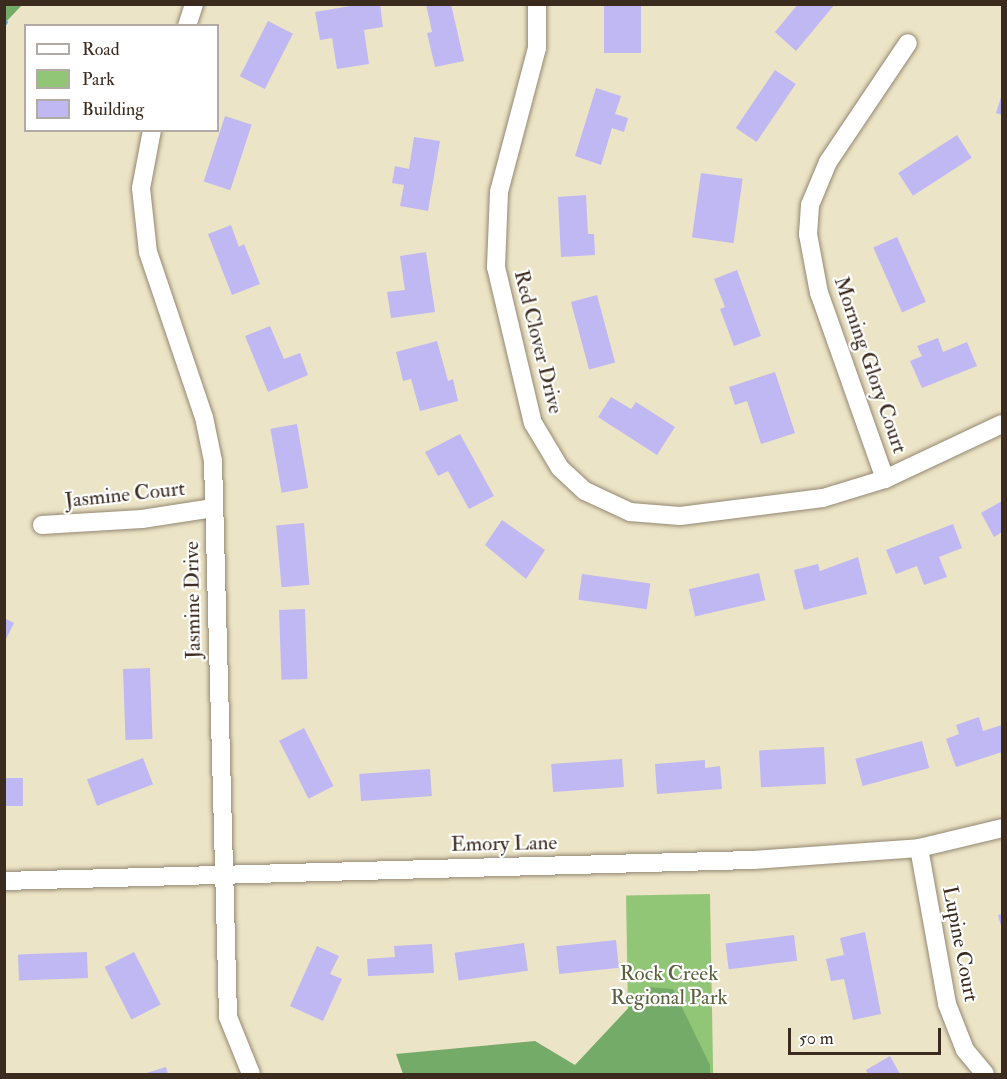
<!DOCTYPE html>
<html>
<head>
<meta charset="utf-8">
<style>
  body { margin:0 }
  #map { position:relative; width:1007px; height:1079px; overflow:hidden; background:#ece4c6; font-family:"IM FELL Double Pica",serif }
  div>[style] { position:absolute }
  .green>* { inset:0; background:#92c677; transform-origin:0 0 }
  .forest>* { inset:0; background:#75ab68 }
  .stream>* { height:6px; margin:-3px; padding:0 3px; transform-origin:3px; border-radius:3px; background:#62a9d8 }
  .building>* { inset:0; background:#c0b8f2; transform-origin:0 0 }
  .roads { filter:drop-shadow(0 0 2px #948772) drop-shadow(0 0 2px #948772) }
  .street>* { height:18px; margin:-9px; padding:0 9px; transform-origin:9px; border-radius:9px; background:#fff }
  span { translate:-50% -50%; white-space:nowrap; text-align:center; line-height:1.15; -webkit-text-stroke:4.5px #fff; paint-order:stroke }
  .street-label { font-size:21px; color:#3b2a1e }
  .park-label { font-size:21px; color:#59613d }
  .frame { position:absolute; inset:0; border:6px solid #3b2a1e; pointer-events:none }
  .legend { position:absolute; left:24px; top:24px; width:195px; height:108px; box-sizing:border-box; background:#fff; border:2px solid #b1aaa5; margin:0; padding:8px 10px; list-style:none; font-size:18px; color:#3b2a1e }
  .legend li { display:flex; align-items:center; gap:12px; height:30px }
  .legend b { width:30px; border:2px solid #b1aaa5 }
  .scale { position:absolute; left:788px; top:1028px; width:153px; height:27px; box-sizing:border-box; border:3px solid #3b2a1e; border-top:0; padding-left:8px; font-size:18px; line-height:21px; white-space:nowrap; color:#3b2a1e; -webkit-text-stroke:4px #fff; paint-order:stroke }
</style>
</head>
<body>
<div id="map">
  <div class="green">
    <div style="left:710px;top:894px;width:180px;height:84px;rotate:89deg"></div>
  </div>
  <div class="forest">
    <div style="clip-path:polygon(5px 4px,22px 5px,5px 23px,4px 5px)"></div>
    <div style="clip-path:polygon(648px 987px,673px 989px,710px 1065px,710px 1074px,403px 1074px,396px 1054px,535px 1041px,575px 1065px)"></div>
  </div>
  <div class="stream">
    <div style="left:4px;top:23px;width:1px;rotate:-45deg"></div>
  </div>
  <div class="building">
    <div style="clip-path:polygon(362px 4px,380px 4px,383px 27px,364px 30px,369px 64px,337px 69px,332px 38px,320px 40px,315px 12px)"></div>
    <div style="clip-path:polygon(426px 4px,451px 4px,464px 61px,435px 67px,427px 33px,432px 32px)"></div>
    <div style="left:604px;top:4px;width:37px;height:49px"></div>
    <div style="clip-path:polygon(798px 4px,835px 4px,796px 51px,775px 32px)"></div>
    <div style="left:268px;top:21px;width:28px;height:62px;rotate:27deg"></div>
    <div style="left:775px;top:70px;width:25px;height:70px;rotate:34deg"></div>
    <div style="clip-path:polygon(596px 88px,621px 96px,615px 114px,628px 118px,624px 132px,612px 128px,601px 165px,575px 156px)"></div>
    <div style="clip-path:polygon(1002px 94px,1002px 115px,996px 113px)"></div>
    <div style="left:225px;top:116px;width:28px;height:69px;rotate:18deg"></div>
    <div style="left:957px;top:135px;width:27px;height:70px;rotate:57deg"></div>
    <div style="clip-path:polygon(414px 137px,440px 141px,428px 211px,400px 206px,404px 185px,392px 183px,395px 166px,409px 169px)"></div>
    <div style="left:701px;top:173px;width:42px;height:65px;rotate:8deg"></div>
    <div style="clip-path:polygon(586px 195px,588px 234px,594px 234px,595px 255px,561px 257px,558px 197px)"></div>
    <div style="clip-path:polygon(231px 225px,239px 247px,244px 244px,260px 284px,232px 295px,208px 234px)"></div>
    <div style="left:897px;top:237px;width:71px;height:26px;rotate:66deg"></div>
    <div style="clip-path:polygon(426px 252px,435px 312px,391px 318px,387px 292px,405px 290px,400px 256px)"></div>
    <div style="clip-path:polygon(737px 270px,761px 336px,734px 346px,720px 309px,725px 307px,714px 279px)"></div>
    <div style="left:597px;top:295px;width:70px;height:27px;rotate:75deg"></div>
    <div style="clip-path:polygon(270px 326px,284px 359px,300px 353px,308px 375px,268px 392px,245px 336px)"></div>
    <div style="clip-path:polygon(938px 338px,943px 352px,967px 342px,977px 366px,922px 388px,910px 361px,922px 356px,917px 346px)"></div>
    <div style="clip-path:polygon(437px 341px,448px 381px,453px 379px,458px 401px,420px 411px,411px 379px,403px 381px,396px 352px)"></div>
    <div style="clip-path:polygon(775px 372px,795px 433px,761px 444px,747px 401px,735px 405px,729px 387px)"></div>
    <div style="clip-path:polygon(611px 397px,631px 409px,636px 402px,675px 427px,657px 455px,598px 417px)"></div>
    <div style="left:297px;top:424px;width:65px;height:27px;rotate:80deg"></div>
    <div style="clip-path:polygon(460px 434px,494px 496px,469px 509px,448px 471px,438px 476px,425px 452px)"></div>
    <div style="clip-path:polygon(1002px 501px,1002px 532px,994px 537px,981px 513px)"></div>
    <div style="clip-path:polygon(502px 520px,545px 550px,526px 579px,485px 545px)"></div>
    <div style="left:304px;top:523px;width:62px;height:28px;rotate:85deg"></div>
    <div style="clip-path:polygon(953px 524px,962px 548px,939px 557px,947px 577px,924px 585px,917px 566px,896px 574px,886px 550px)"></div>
    <div style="clip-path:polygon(858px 557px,867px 594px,804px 610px,794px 570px,818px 564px,820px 571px)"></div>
    <div style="left:759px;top:573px;width:28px;height:72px;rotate:77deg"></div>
    <div style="left:582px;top:574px;width:69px;height:26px;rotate:8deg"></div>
    <div style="left:305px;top:609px;width:70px;height:26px;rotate:88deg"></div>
    <div style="clip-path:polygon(4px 618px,14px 623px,4px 643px)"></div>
    <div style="left:150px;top:668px;width:71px;height:27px;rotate:88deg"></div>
    <div style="clip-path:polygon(979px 717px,983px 731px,1002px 725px,1002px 752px,956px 767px,946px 739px,959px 734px,956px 725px)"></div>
    <div style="left:304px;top:728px;width:65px;height:28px;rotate:63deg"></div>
    <div style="left:922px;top:741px;width:28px;height:69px;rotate:75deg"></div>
    <div style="left:824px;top:747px;width:37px;height:65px;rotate:87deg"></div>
    <div style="left:143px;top:758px;width:28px;height:60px;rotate:69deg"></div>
    <div style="left:622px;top:759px;width:28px;height:71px;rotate:86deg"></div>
    <div style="clip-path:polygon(705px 760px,705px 768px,720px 766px,722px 789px,657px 794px,655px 764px)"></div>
    <div style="left:430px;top:769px;width:27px;height:71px;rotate:86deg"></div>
    <div style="left:4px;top:778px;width:19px;height:28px"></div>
    <div style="clip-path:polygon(1002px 914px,1002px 929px,998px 915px)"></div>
    <div style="clip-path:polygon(865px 932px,881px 1014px,853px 1020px,844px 979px,831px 981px,826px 959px,844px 955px,840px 938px)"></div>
    <div style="left:794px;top:935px;width:26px;height:69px;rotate:83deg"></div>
    <div style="left:616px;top:940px;width:28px;height:60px;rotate:84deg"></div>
    <div style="left:524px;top:943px;width:28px;height:70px;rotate:82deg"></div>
    <div style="clip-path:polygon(432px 944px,434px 973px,368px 976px,367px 959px,395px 957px,394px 946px)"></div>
    <div style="clip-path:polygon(317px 946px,339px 956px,330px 974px,342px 979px,323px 1021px,290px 1006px)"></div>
    <div style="left:87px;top:952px;width:26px;height:69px;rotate:88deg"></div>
    <div style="left:134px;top:952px;width:59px;height:33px;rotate:63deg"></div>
    <div style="clip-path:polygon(890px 1056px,900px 1074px,868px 1074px,866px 1070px)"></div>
    <div style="clip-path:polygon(166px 1067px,168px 1074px,143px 1074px)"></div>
  </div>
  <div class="roads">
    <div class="street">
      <div style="left:537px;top:4px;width:44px;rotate:90deg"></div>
      <div style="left:537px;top:48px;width:149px;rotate:104.8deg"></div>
      <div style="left:499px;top:192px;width:75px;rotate:92.3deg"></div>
      <div style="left:496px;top:267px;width:160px;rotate:76.7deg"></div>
      <div style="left:533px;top:423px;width:52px;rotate:59deg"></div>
      <div style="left:560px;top:468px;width:34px;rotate:43deg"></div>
      <div style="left:585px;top:491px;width:50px;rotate:25deg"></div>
      <div style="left:630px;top:512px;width:50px;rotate:4.6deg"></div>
      <div style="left:680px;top:516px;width:144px;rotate:-7.2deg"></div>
      <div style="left:823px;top:498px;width:65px;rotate:-17deg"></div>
      <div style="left:885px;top:479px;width:129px;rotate:-25.2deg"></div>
      <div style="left:187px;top:26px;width:23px;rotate:-72deg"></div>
      <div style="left:152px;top:130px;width:59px;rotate:100.7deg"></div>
      <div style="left:141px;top:188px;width:64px;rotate:83.8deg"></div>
      <div style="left:148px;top:252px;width:174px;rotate:71.3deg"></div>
      <div style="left:204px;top:417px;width:45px;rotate:78.4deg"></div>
      <div style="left:213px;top:461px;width:556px;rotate:88.45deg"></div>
      <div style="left:228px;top:1017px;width:61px;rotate:68deg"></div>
      <div style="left:885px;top:479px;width:197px;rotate:-109.5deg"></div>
      <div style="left:819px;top:293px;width:60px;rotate:-100.6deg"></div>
      <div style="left:808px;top:234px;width:29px;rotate:-86deg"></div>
      <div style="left:810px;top:205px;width:47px;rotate:-67.3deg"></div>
      <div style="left:828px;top:162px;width:143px;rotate:-56.1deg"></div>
      <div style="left:42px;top:525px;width:100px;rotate:-3.4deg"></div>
      <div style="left:142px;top:519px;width:72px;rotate:-8.8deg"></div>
      <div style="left:919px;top:848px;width:158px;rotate:79.8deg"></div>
      <div style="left:947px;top:1004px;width:49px;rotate:68.6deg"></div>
      <div style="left:965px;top:1050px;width:31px;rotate:50deg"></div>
      <div style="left:4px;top:881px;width:749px;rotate:-1.61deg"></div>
      <div style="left:753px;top:860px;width:166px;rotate:-4.1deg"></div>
      <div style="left:919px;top:848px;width:85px;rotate:-13.5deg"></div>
    </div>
  </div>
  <div class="street-label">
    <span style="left:538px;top:342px;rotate:76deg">Red Clover Drive</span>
    <span style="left:870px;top:365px;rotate:71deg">Morning Glory Court</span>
    <span style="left:125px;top:495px;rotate:-6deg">Jasmine Court</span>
    <span style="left:193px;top:600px;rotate:-91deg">Jasmine Drive</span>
    <span style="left:504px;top:844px;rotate:-1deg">Emory Lane</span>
    <span style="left:960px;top:944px;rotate:79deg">Lupine Court</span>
  </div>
  <div class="park-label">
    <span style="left:669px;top:986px">Rock Creek<br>Regional Park</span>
  </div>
  <div class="frame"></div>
  <ul class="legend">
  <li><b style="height:8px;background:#fff"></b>Road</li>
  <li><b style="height:16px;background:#92c677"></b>Park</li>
  <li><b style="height:16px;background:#c0b8f2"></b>Building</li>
  </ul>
  <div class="scale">50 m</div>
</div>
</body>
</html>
